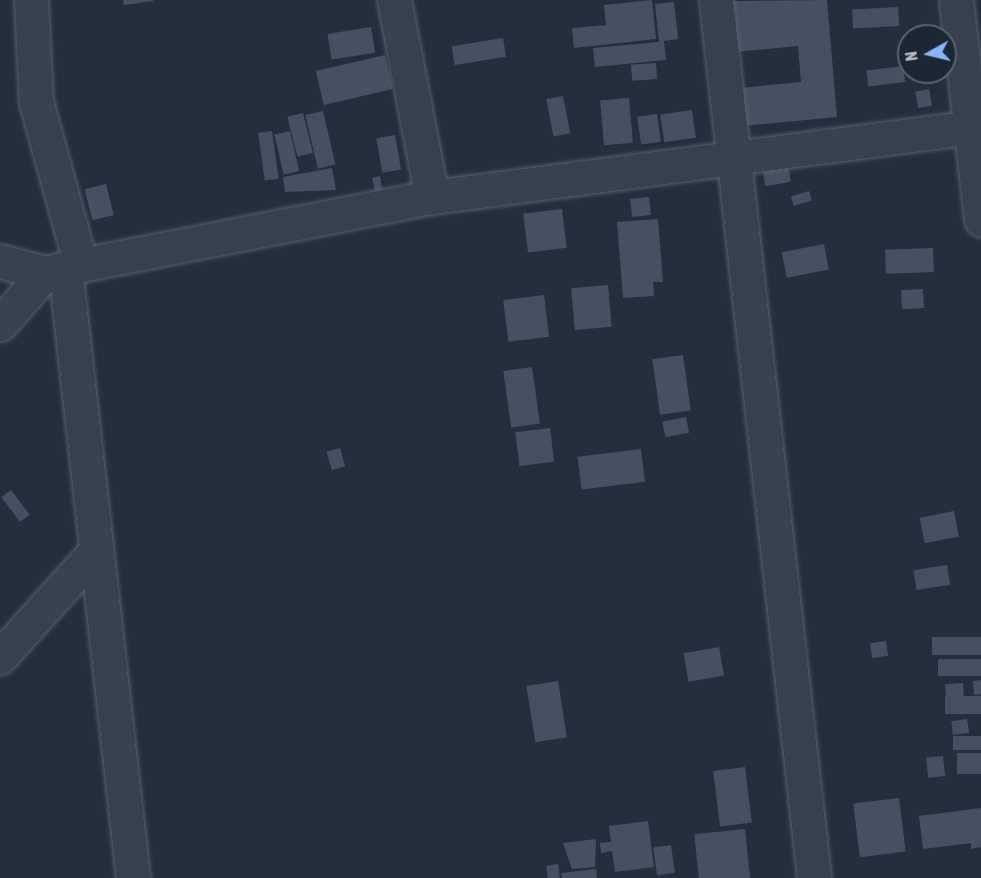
<!DOCTYPE html>
<html>
<head>
<meta charset="utf-8">
<style>
  body { margin:0 }
  #map { position:relative; width:981px; height:878px; overflow:hidden; background:#242f3e; font-family:"Asap Condensed",sans-serif }
  div>[style] { position:absolute }
  .building>* { inset:0; background:#455162; transform-origin:0 0 }
  .roads { filter:drop-shadow(0 0 2px #565f6c) drop-shadow(0 0 2px #565f6c) }
  .minor>* { height:33px; margin:-16.5px; padding:0 16.5px; transform-origin:16.5px; border-radius:16.5px; background:#38414e }
  span { translate:-50% -50%; white-space:nowrap; text-align:center; line-height:1.15; -webkit-text-stroke:4.5px #1d2633; paint-order:stroke }
  .north { position:absolute; left:897px; top:24px; width:60px; height:60px; box-sizing:border-box; background:#1d2633; border:2px solid #59626f; border-radius:50%; rotate:262deg; font-size:16px; font-weight:700; line-height:24px; text-align:center; color:#b4bcc9 }
  .north::after { content:''; display:block; margin:auto; width:21px; height:27px; background:#8ab4f8; clip-path:polygon(50% 0,100% 100%,50% 72%,0 100%) }
</style>
</head>
<body>
<div id="map">
  <div class="building">
    <div style="clip-path:polygon(123px 0,153px 0,153px 1px,124px 5px)"></div>
    <div style="clip-path:polygon(652px 0,656px 39px,574px 48px,572px 28px,606px 25px,604px 5px)"></div>
    <div style="clip-path:polygon(827px 0,837px 117px,743px 126px,740px 88px,801px 82px,798px 46px,736px 52px,731px 1px)"></div>
    <div style="clip-path:polygon(674px 2px,678px 39px,664px 41px,666px 60px,595px 67px,593px 48px,659px 42px,655px 4px)"></div>
    <div style="left:898px;top:7px;width:19px;height:46px;rotate:87deg"></div>
    <div style="left:371px;top:27px;width:26px;height:44px;rotate:81deg"></div>
    <div style="left:503px;top:38px;width:19px;height:52px;rotate:81deg"></div>
    <div style="left:385px;top:55px;width:35px;height:71px;rotate:77deg"></div>
    <div style="left:656px;top:63px;width:16px;height:25px;rotate:86deg"></div>
    <div style="left:903px;top:66px;width:16px;height:37px;rotate:83deg"></div>
    <div style="left:929px;top:89px;width:17px;height:14px;rotate:80deg"></div>
    <div style="left:563px;top:96px;width:38px;height:17px;rotate:79deg"></div>
    <div style="left:629px;top:98px;width:45px;height:29px;rotate:85deg"></div>
    <div style="left:692px;top:110px;width:28px;height:32px;rotate:82deg"></div>
    <div style="left:323px;top:111px;width:55px;height:18px;rotate:77deg"></div>
    <div style="left:303px;top:113px;width:41px;height:16px;rotate:76deg"></div>
    <div style="left:657px;top:114px;width:28px;height:20px;rotate:82deg"></div>
    <div style="left:272px;top:131px;width:48px;height:14px;rotate:82deg"></div>
    <div style="left:290px;top:131px;width:41px;height:16px;rotate:77deg"></div>
    <div style="left:395px;top:135px;width:35px;height:19px;rotate:80deg"></div>
    <div style="left:787px;top:159px;width:23px;height:26px;rotate:80deg"></div>
    <div style="clip-path:polygon(332px 168px,336px 190px,285px 192px,283px 177px)"></div>
    <div style="clip-path:polygon(380px 176px,382px 189px,375px 191px,372px 178px)"></div>
    <div style="left:106px;top:184px;width:32px;height:22px;rotate:76deg"></div>
    <div style="left:809px;top:191px;width:10px;height:19px;rotate:73deg"></div>
    <div style="left:649px;top:197px;width:18px;height:19px;rotate:84deg"></div>
    <div style="left:562px;top:209px;width:39px;height:39px;rotate:83deg"></div>
    <div style="clip-path:polygon(658px 219px,663px 282px,653px 282px,654px 296px,623px 298px,617px 222px)"></div>
    <div style="left:824px;top:244px;width:26px;height:43px;rotate:79deg"></div>
    <div style="left:933px;top:248px;width:24px;height:48px;rotate:88deg"></div>
    <div style="left:608px;top:285px;width:42px;height:37px;rotate:85deg"></div>
    <div style="left:923px;top:289px;width:19px;height:22px;rotate:87deg"></div>
    <div style="left:544px;top:295px;width:42px;height:41px;rotate:83deg"></div>
    <div style="left:683px;top:355px;width:56px;height:31px;rotate:82deg"></div>
    <div style="left:532px;top:367px;width:57px;height:29px;rotate:82deg"></div>
    <div style="left:686px;top:417px;width:16px;height:24px;rotate:79deg"></div>
    <div style="left:550px;top:428px;width:34px;height:35px;rotate:83deg"></div>
    <div style="left:340px;top:448px;width:19px;height:14px;rotate:74deg"></div>
    <div style="left:641px;top:449px;width:33px;height:64px;rotate:83deg"></div>
    <div style="left:11px;top:490px;width:31px;height:12px;rotate:53deg"></div>
    <div style="left:954px;top:511px;width:26px;height:35px;rotate:79deg"></div>
    <div style="left:947px;top:565px;width:20px;height:34px;rotate:81deg"></div>
    <div style="left:981px;top:637px;width:18px;height:49px;rotate:90deg"></div>
    <div style="left:886px;top:641px;width:15px;height:16px;rotate:82deg"></div>
    <div style="left:719px;top:647px;width:29px;height:36px;rotate:80deg"></div>
    <div style="left:981px;top:659px;width:17px;height:43px;rotate:90deg"></div>
    <div style="clip-path:polygon(981px 680px,981px 694px,974px 695px,973px 681px)"></div>
    <div style="left:558px;top:681px;width:57px;height:32px;rotate:81deg"></div>
    <div style="left:963px;top:683px;width:13px;height:18px;rotate:86deg"></div>
    <div style="left:981px;top:696px;width:18px;height:36px;rotate:90deg"></div>
    <div style="left:967px;top:719px;width:14px;height:16px;rotate:82deg"></div>
    <div style="left:981px;top:736px;width:14px;height:28px;rotate:90deg"></div>
    <div style="left:981px;top:753px;width:21px;height:24px;rotate:90deg"></div>
    <div style="left:943px;top:756px;width:20px;height:17px;rotate:84deg"></div>
    <div style="left:745px;top:767px;width:56px;height:32px;rotate:83deg"></div>
    <div style="left:899px;top:798px;width:54px;height:46px;rotate:83deg"></div>
    <div style="clip-path:polygon(981px 808px,981px 847px,971px 849px,971px 843px,923px 849px,919px 816px)"></div>
    <div style="clip-path:polygon(648px 821px,654px 867px,615px 872px,612px 851px,601px 853px,600px 843px,611px 842px,609px 826px)"></div>
    <div style="left:745px;top:829px;width:49px;height:51px;rotate:84deg"></div>
    <div style="clip-path:polygon(596px 839px,595px 867px,572px 869px,563px 843px)"></div>
    <div style="left:671px;top:845px;width:28px;height:18px;rotate:82deg"></div>
    <div style="clip-path:polygon(558px 864px,560px 878px,548px 878px,546px 866px)"></div>
    <div style="clip-path:polygon(596px 869px,597px 878px,562px 878px,561px 873px)"></div>
  </div>
  <div class="roads">
    <div class="minor">
      <div style="left:31px;top:0;width:102px;rotate:87.2deg"></div>
      <div style="left:36px;top:102px;width:169px;rotate:74.6deg"></div>
      <div style="left:394px;top:0;width:201px;rotate:79.1deg"></div>
      <div style="left:716px;top:0;width:883px;rotate:83.63deg"></div>
      <div style="left:956px;top:0;width:221px;rotate:83.5deg"></div>
      <div style="left:0;top:261px;width:47px;rotate:14.9deg"></div>
      <div style="left:65px;top:268px;width:614px;rotate:83.64deg"></div>
      <div style="left:0;top:324px;width:68px;rotate:-48.6deg"></div>
      <div style="left:45px;top:273px;width:37px;rotate:-13deg"></div>
      <div style="left:81px;top:265px;width:358px;rotate:-11deg"></div>
      <div style="left:432px;top:197px;width:554px;rotate:-7.37deg"></div>
      <div style="left:0;top:657px;width:140px;rotate:-47.9deg"></div>
    </div>
  </div>
  <div class="north">N</div>
</div>
</body>
</html>
